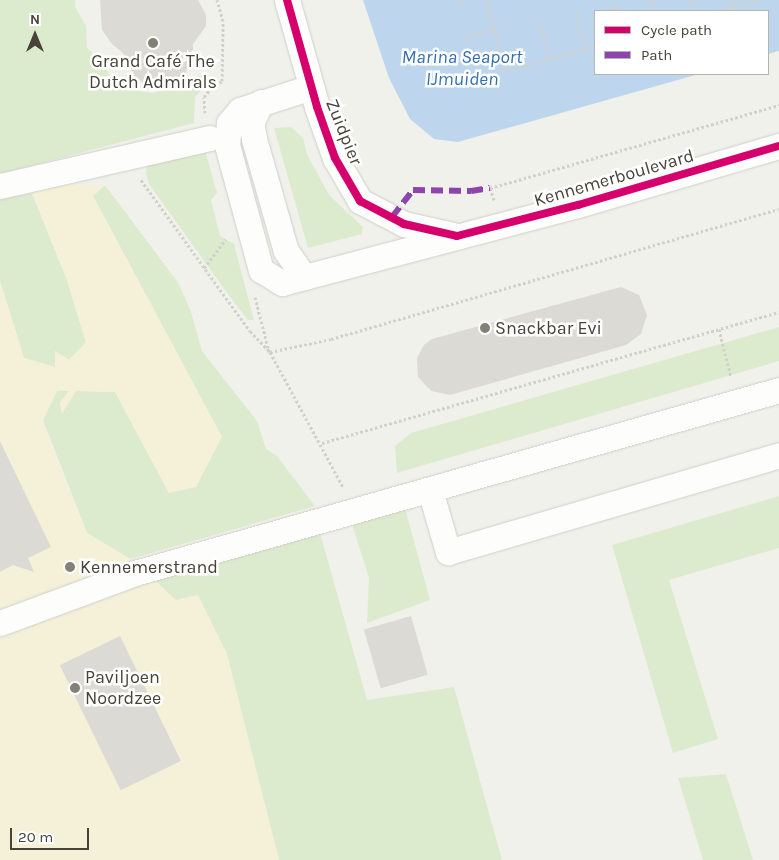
<!DOCTYPE html>
<html>
<head>
<meta charset="utf-8">
<style>
  body { margin:0 }
  #map { position:relative; width:779px; height:860px; overflow:hidden; background:#f1f1ec; font-family:Karla,sans-serif }
  div>[style] { position:absolute }
  .green>* { inset:0; background:#dcebcd }
  .sand>* { inset:0; background:#f4f1d8 }
  .water>* { inset:0; background:#bed6ed }
  .building>* { inset:0; background:#dbdad4; transform-origin:0 0 }
  .path>* { height:3px; margin-top:-1.5px; transform-origin:0; background:repeating-linear-gradient(90deg,#d1d1cb 0 2.5px,transparent 0 5px) }
  .roads { filter:drop-shadow(0 0 1px #cfcec9) drop-shadow(0 0 1px #cfcec9) }
  .minor>* { height:25px; margin:-12.5px; padding:0 12.5px; transform-origin:12.5px; border-radius:12.5px; background:#fdfdfc }
  .quiet>* { height:6px; margin-top:-3px; transform-origin:0; background:repeating-linear-gradient(90deg,#8e44ad 0 12px,transparent 0 18px) }
  .cycleway>* { height:8px; margin:-4px; padding:0 4px; transform-origin:4px; border-radius:4px; background:#d6006c }
  .dots>* { width:14px; height:14px; translate:-50% -50%; box-sizing:border-box; border:2px solid #fff; border-radius:50% }
  span { translate:-50% -50%; white-space:nowrap; text-align:center; line-height:1.15; -webkit-text-stroke:5px #fff; paint-order:stroke }
  .poi-label { font-size:18px; color:#474338 }
  .left { translate:0 -50%; text-align:left }
  .street-label { font-size:18px; color:#474338 }
  .water-label { font-size:19px; color:#346fb0; font-style:italic }
  .legend { position:absolute; left:594px; top:10px; width:175px; height:65px; box-sizing:border-box; background:#fff; border:1px solid #b5b4af; margin:0; padding:6px 9px; list-style:none; font-size:15px; color:#474338 }
  .legend li { display:flex; align-items:center; gap:10px; height:25px }
  .legend b { width:25px; border:1px solid #b5b4af }
  .north { position:absolute; left:10px; top:10px; width:50px; height:50px; -webkit-text-stroke:4px #fff; paint-order:stroke; rotate:0deg; font-size:14px; font-weight:700; line-height:20px; text-align:center; color:#474338 }
  .north::after { content:''; display:block; margin:auto; width:18px; height:22px; background:#474338; clip-path:polygon(50% 0,100% 100%,50% 72%,0 100%) }
  .scale { position:absolute; left:10px; top:828px; width:79px; height:22px; box-sizing:border-box; border:2px solid #474338; border-top:0; padding-left:6px; font-size:15px; line-height:18px; white-space:nowrap; color:#474338; -webkit-text-stroke:4px #fff; paint-order:stroke }
</style>
</head>
<body>
<div id="map">
  <div class="green">
    <div style="clip-path:polygon(0 0,75px 0,75px 7px,86px 26px,87px 48px,105px 66px,111px 79px,124px 88px,152px 93px,179px 87px,193px 77px,202px 75px,212px 79px,195px 97px,194px 123px,0 174px)"></div>
    <div style="clip-path:polygon(291px 127px,303px 138px,307px 154px,329px 195px,363px 227px,362px 234px,308px 248px,274px 128px)"></div>
    <div style="clip-path:polygon(205px 150px,217px 193px,211px 200px,220px 236px,234px 244px,254px 320px,248px 320px,230px 297px,149px 184px,146px 174px,147px 165px)"></div>
    <div style="clip-path:polygon(105px 185px,179px 284px,191px 312px,202px 351px,257px 421px,266px 449px,277px 456px,315px 506px,130px 559px,87px 533px,43px 420px,57px 391px,69px 391px,60px 403px,62px 413px,76px 391px,115px 392px,169px 493px,222px 437px,93px 196px)"></div>
    <div style="clip-path:polygon(32px 193px,67px 280px,86px 343px,69px 360px,55px 351px,55px 367px,24px 358px,0 281px,0 199px)"></div>
    <div style="clip-path:polygon(779px 327px,779px 361px,397px 473px,395px 446px,411px 433px)"></div>
    <div style="clip-path:polygon(779px 496px,779px 548px,669px 580px,718px 739px,673px 753px,612px 545px)"></div>
    <div style="clip-path:polygon(405px 508px,430px 600px,367px 623px,369px 578px,351px 521px)"></div>
    <div style="clip-path:polygon(319px 529px,367px 700px,454px 687px,502px 860px,279px 860px,265px 806px,176px 601px,150px 575px)"></div>
    <div style="clip-path:polygon(726px 774px,753px 860px,703px 860px,678px 778px)"></div>
  </div>
  <div class="sand">
    <div style="clip-path:polygon(59px 184px,105px 185px,93px 196px,222px 437px,196px 487px,169px 493px,115px 392px,76px 391px,62px 413px,60px 403px,69px 391px,57px 391px,43px 420px,53px 452px,87px 533px,130px 559px,176px 600px,198px 595px,227px 654px,279px 860px,0 860px,0 281px,24px 358px,55px 367px,55px 351px,69px 360px,86px 342px,67px 280px,32px 193px)"></div>
  </div>
  <div class="water">
    <div style="clip-path:polygon(363px 0,779px 0,779px 51px,768px 54px,768px 11px,595px 11px,595px 74px,699px 74px,458px 142px,434px 139px,410px 119px,389px 78px)"></div>
  </div>
  <div class="building">
    <div style="clip-path:polygon(100px 0,198px 0,206px 15px,206px 26px,193px 44px,193px 58px,185px 74px,163px 86px,148px 86px,135px 77px,123px 53px,112px 44px,102px 30px)"></div>
    <div style="clip-path:polygon(621px 287px,639px 295px,647px 315px,641px 334px,626px 345px,450px 395px,431px 391px,418px 377px,417px 358px,424px 345px,432px 339px)"></div>
    <div style="clip-path:polygon(0 441px,51px 547px,28px 558px,34px 572px,13px 565px,0 572px)"></div>
    <div style="left:411px;top:616px;width:61px;height:49px;rotate:74deg"></div>
    <div style="left:120px;top:636px;width:139px;height:67px;rotate:64deg"></div>
  </div>
  <div class="path">
    <div style="left:486px;top:0;width:74px;rotate:74.3deg"></div>
    <div style="left:506px;top:71px;width:92px;rotate:-15.7deg"></div>
    <div style="left:651px;top:0;width:11px;rotate:75deg"></div>
    <div style="left:690px;top:0;width:11px;rotate:75deg"></div>
    <div style="left:729px;top:0;width:9px;rotate:69deg"></div>
    <div style="left:613px;top:2px;width:9px;rotate:72deg"></div>
    <div style="left:455px;top:3px;width:12px;rotate:-14deg"></div>
    <div style="left:719px;top:11px;width:41px;rotate:-15.4deg"></div>
    <div style="left:576px;top:13px;width:37px;rotate:74deg"></div>
    <div style="left:540px;top:23px;width:37px;rotate:74deg"></div>
    <div style="left:464px;top:38px;width:31px;rotate:-17deg"></div>
    <div style="left:205px;top:113px;width:16px;rotate:-94deg"></div>
    <div style="left:204px;top:97px;width:11px;rotate:-52deg"></div>
    <div style="left:211px;top:88px;width:13px;rotate:-32deg"></div>
    <div style="left:222px;top:81px;width:60px;rotate:-89deg"></div>
    <div style="left:223px;top:21px;width:22px;rotate:-106deg"></div>
    <div style="left:141px;top:180px;width:186px;rotate:54.2deg"></div>
    <div style="left:250px;top:331px;width:29px;rotate:46deg"></div>
    <div style="left:270px;top:352px;width:153px;rotate:61.6deg"></div>
    <div style="left:494px;top:200px;width:13px;rotate:-108deg"></div>
    <div style="left:490px;top:188px;width:301px;rotate:-16deg"></div>
    <div style="left:204px;top:268px;width:36px;rotate:-53deg"></div>
    <div style="left:255px;top:297px;width:57px;rotate:75.7deg"></div>
    <div style="left:719px;top:329px;width:49px;rotate:76deg"></div>
    <div style="left:270px;top:352px;width:62px;rotate:-12deg"></div>
    <div style="left:331px;top:339px;width:466px;rotate:-16.2deg"></div>
    <div style="left:322px;top:443px;width:475px;rotate:-16deg"></div>
  </div>
  <div class="roads">
    <div class="minor">
      <div style="left:287px;top:0;width:111px;rotate:74.3deg"></div>
      <div style="left:317px;top:107px;width:54px;rotate:70.6deg"></div>
      <div style="left:335px;top:158px;width:50px;rotate:59.8deg"></div>
      <div style="left:360px;top:201px;width:50px;rotate:27.6deg"></div>
      <div style="left:404px;top:224px;width:50px;rotate:12.7deg"></div>
      <div style="left:311px;top:87px;width:75px;rotate:162.1deg"></div>
      <div style="left:240px;top:110px;width:17px;rotate:130deg"></div>
      <div style="left:229px;top:123px;width:22px;rotate:95deg"></div>
      <div style="left:227px;top:145px;width:130px;rotate:74.8deg"></div>
      <div style="left:261px;top:270px;width:25px;rotate:32deg"></div>
      <div style="left:282px;top:283px;width:306px;rotate:-14.8deg"></div>
      <div style="left:578px;top:205px;width:209px;rotate:-16.4deg"></div>
      <div style="left:261px;top:102px;width:23px;rotate:115deg"></div>
      <div style="left:251px;top:123px;width:16px;rotate:79deg"></div>
      <div style="left:254px;top:139px;width:116px;rotate:74.1deg"></div>
      <div style="left:286px;top:251px;width:32px;rotate:55deg"></div>
      <div style="left:0;top:186px;width:215px;rotate:-12.9deg"></div>
      <div style="left:430px;top:490px;width:65px;rotate:73.8deg"></div>
      <div style="left:448px;top:552px;width:345px;rotate:-16.3deg"></div>
      <div style="left:0;top:623px;width:144px;rotate:-20.3deg"></div>
      <div style="left:135px;top:573px;width:669px;rotate:-15.86deg"></div>
    </div>
  </div>
  <div class="quiet">
    <div style="left:392px;top:217px;width:34px;rotate:-52deg"></div>
    <div style="left:413px;top:190px;width:58px;rotate:1deg"></div>
    <div style="left:471px;top:191px;width:19px;rotate:-9deg"></div>
  </div>
  <div class="cycleway">
    <div style="left:287px;top:0;width:111px;rotate:74.3deg"></div>
    <div style="left:317px;top:107px;width:54px;rotate:70.6deg"></div>
    <div style="left:335px;top:158px;width:50px;rotate:59.8deg"></div>
    <div style="left:360px;top:201px;width:50px;rotate:27.6deg"></div>
    <div style="left:404px;top:224px;width:54px;rotate:12.8deg"></div>
    <div style="left:457px;top:236px;width:125px;rotate:-14.4deg"></div>
    <div style="left:578px;top:205px;width:209px;rotate:-16.4deg"></div>
  </div>
  <div class="dots">
    <div style="left:153px;top:43px;background:#828077"></div>
    <div style="left:485px;top:328px;background:#828077"></div>
    <div style="left:70px;top:567px;background:#828077"></div>
    <div style="left:75px;top:688px;background:#828077"></div>
  </div>
  <div class="poi-label">
    <span style="left:153px;top:72px">Grand Café The<br>Dutch Admirals</span>
    <span class="left" style="left:495px;top:328px">Snackbar Evi</span>
    <span class="left" style="left:80px;top:567px">Kennemerstrand</span>
    <span class="left" style="left:85px;top:688px">Paviljoen<br>Noordzee</span>
  </div>
  <div class="street-label">
    <span style="left:344px;top:132px;rotate:68deg">Zuidpier</span>
    <span style="left:614px;top:178px;rotate:-16deg">Kennemerboulevard</span>
  </div>
  <div class="water-label">
    <span style="left:462px;top:69px">Marina Seaport<br>IJmuiden</span>
  </div>
  <ul class="legend">
  <li><b style="height:6px;background:#d6006c"></b>Cycle path</li>
  <li><b style="height:6px;background:#8e44ad"></b>Path</li>
  </ul>
  <div class="north">N</div>
  <div class="scale">20 m</div>
</div>
</body>
</html>
